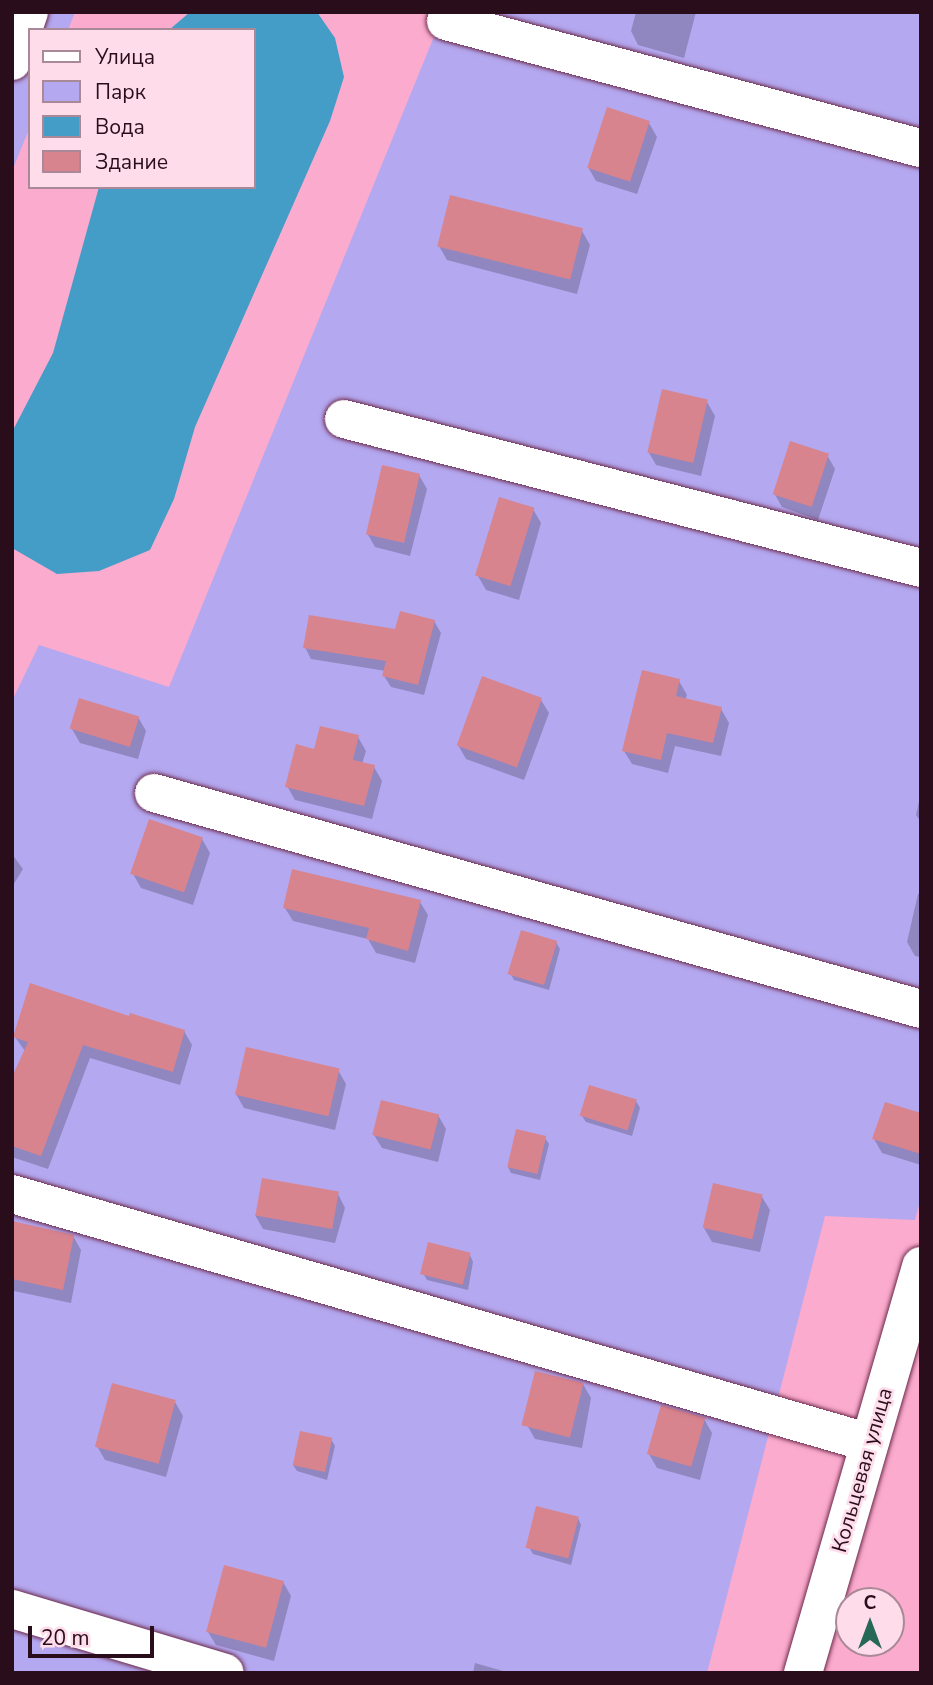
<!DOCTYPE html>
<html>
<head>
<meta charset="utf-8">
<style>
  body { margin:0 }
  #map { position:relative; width:933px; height:1685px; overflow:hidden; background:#fbabcd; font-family:"Nunito Sans",sans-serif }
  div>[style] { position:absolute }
  .green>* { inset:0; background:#b4a8f0 }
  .water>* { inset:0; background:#439dc7 }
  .shadow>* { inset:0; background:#0003 }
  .building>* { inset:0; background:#d8848f; transform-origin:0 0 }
  .roads { filter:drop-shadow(0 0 2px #6d2a4b) drop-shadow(0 0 2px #6d2a4b) }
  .minor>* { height:38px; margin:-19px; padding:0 19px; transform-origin:19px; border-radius:19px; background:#fff }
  span { translate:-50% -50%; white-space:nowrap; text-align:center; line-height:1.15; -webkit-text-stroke:5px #fedcea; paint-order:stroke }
  .street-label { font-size:21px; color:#290d1b }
  .frame { position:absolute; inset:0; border:14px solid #290d1b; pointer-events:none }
  .legend { position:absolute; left:28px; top:28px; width:228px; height:161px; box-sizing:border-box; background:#fedcea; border:2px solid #a98997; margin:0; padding:9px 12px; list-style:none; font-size:21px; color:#290d1b }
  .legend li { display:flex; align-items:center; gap:14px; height:35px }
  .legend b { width:35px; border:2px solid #a98997 }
  .north { position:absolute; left:835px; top:1587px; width:70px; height:70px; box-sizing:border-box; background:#fedcea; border:2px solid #a98997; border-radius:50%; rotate:0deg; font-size:19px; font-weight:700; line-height:28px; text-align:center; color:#290d1b }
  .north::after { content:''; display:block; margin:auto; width:24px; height:32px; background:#276756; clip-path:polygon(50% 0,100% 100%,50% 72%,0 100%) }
  .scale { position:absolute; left:28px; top:1626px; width:126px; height:32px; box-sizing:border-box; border:4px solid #290d1b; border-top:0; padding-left:9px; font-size:21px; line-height:24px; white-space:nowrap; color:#290d1b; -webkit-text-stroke:5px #fedcea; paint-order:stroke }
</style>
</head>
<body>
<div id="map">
  <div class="green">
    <div style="clip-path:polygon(12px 12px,75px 12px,68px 30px,30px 30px,30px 127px,12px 171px)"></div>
    <div style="clip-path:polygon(444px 12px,921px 12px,921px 1198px,915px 1220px,825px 1216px,707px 1673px,12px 1673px,12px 701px,39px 645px,169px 687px)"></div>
  </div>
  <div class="water">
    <div style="clip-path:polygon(190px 12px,317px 12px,335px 38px,344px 77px,330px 121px,195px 427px,174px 499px,150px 550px,99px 571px,57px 574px,12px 548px,12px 432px,53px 353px,99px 187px,254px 187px,254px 30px,169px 30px)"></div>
  </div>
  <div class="shadow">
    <div style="clip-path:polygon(636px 12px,696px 12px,684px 58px,638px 45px,631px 31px)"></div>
    <div style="clip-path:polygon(649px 123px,657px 137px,637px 194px,596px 181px,588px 167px)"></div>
    <div style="clip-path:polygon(582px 231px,590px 245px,577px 294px,447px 260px,439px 246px)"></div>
    <div style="clip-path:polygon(707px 402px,715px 416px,701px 476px,656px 465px,648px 451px)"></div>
    <div style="clip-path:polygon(827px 455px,835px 469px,818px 520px,782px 507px,774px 493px)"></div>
    <div style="clip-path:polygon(419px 475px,427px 489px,410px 556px,375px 547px,367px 533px)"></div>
    <div style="clip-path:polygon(533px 509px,541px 523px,519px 600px,486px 590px,478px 576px)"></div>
    <div style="clip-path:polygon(434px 621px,441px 633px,424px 695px,391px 687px,384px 676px,386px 671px,311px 659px,305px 647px)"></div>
    <div style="clip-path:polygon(679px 681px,687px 695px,685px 700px,721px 709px,729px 723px,721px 756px,675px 746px,668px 773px,632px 764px,624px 751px)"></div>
    <div style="clip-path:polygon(541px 700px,549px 713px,524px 780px,466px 759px,458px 745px)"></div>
    <div style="clip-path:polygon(138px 717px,146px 731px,138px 759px,80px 743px,72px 729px)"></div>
    <div style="clip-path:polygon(358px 737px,366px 751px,362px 764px,374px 767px,382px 781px,372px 819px,295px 800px,287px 786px,316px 752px)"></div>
    <div style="clip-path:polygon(921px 793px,921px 822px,916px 815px)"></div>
    <div style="clip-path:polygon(202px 839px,210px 853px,193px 905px,141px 888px,133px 874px)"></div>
    <div style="clip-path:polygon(12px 854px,23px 869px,12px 887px)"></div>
    <div style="clip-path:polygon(918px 894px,921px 894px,921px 957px,915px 956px,907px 942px)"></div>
    <div style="clip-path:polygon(420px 902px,428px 915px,415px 963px,376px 953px,368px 939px,293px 921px,285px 908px)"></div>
    <div style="clip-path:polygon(556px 942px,560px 949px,549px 990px,514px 980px,510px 973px)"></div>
    <div style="clip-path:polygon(130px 1018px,184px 1031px,192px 1045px,180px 1085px,90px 1058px,48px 1169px,12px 1157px,12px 1082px,25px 1051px,15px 1037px)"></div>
    <div style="clip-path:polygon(338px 1070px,346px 1084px,335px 1130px,244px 1108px,236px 1094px)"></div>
    <div style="clip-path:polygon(636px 1101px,640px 1108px,632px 1136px,586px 1122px,582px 1116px)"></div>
    <div style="clip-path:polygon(438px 1115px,446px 1129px,438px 1162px,382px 1148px,374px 1135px)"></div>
    <div style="clip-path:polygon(921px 1115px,921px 1165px,882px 1153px,874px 1139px)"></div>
    <div style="clip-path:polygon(545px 1138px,549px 1144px,540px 1180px,511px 1173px,508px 1167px)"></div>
    <div style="clip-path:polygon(338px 1194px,345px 1208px,335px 1243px,263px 1229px,255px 1215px)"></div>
    <div style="clip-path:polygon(762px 1197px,770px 1210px,760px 1252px,712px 1242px,704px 1228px)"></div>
    <div style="clip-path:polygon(73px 1236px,81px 1250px,71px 1303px,14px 1291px,12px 1247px)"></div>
    <div style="clip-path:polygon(470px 1255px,473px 1262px,468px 1290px,427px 1280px,423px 1273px)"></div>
    <div style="clip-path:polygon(583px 1384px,591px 1398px,582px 1448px,535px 1439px,527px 1425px)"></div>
    <div style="clip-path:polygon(175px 1402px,183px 1416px,166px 1477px,105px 1460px,97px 1446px)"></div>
    <div style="clip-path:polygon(704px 1419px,712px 1433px,700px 1480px,657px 1468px,649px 1454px)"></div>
    <div style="clip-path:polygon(331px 1439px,335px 1446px,327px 1480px,297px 1471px,293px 1465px)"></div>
    <div style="clip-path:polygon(578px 1518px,581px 1525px,571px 1565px,533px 1554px,529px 1547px)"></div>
    <div style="clip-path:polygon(283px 1582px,291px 1596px,274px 1661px,216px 1645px,208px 1632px)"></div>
    <div style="clip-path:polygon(475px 1663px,510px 1673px,473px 1673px)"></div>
  </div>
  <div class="building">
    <div style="left:607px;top:107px;width:45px;height:64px;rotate:18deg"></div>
    <div style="left:450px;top:195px;width:137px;height:53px;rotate:14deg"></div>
    <div style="left:662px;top:389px;width:47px;height:65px;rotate:13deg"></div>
    <div style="left:790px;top:441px;width:41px;height:56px;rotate:18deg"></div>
    <div style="left:382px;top:465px;width:39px;height:71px;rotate:13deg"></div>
    <div style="left:499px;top:497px;width:37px;height:82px;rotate:17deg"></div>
    <div style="clip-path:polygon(400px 611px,435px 620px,418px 685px,382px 676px,386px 661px,303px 648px,309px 615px,395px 629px)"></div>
    <div style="clip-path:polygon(642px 670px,680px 679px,676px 696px,722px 707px,713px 743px,667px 733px,661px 760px,622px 751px)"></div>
    <div style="left:482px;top:676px;width:64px;height:74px;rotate:20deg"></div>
    <div style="left:79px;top:698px;width:63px;height:32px;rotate:17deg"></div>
    <div style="clip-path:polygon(320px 726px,359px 735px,353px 760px,375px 765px,364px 806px,285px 787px,296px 744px,314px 749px)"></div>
    <div style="left:149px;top:819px;width:57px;height:58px;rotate:19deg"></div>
    <div style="clip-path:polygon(292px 869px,421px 900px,408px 951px,366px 939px,369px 928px,283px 908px)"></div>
    <div style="left:521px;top:930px;width:38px;height:46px;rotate:17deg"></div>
    <div style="clip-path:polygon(30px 983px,129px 1016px,130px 1013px,185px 1030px,173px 1072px,83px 1045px,41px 1156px,12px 1146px,12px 1077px,28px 1042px,13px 1037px)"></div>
    <div style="left:246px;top:1047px;width:96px;height:49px;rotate:13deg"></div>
    <div style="left:589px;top:1085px;width:50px;height:32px;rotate:17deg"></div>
    <div style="left:381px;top:1100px;width:60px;height:36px;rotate:14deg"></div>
    <div style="clip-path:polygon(885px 1102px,921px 1113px,921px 1154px,872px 1139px)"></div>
    <div style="left:516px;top:1129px;width:31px;height:39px;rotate:13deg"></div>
    <div style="left:262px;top:1178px;width:78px;height:38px;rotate:10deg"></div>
    <div style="left:713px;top:1183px;width:51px;height:46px;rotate:13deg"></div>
    <div style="clip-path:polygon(12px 1221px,74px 1235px,63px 1290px,12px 1279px)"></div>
    <div style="left:428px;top:1242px;width:44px;height:33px;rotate:14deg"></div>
    <div style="left:535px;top:1371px;width:50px;height:56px;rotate:14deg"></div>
    <div style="left:112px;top:1383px;width:66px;height:66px;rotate:15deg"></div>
    <div style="left:661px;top:1405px;width:46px;height:51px;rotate:16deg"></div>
    <div style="left:300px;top:1431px;width:33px;height:35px;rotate:12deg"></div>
    <div style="left:536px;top:1506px;width:44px;height:43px;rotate:14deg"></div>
    <div style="left:224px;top:1565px;width:62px;height:69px;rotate:15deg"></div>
  </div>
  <div class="roads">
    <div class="minor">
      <div style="left:446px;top:21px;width:492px;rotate:15deg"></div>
      <div style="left:12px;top:61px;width:52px;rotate:-70.9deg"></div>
      <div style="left:344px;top:419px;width:596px;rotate:14.48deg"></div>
      <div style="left:154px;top:793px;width:797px;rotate:15.73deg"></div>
      <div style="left:12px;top:1194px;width:893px;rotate:16.18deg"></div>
      <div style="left:12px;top:1609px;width:222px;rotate:16.7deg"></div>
      <div style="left:803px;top:1673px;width:424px;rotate:-73.8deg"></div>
    </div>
  </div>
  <div class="street-label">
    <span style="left:862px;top:1470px;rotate:-74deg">Кольцевая улица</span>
  </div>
  <div class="frame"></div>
  <ul class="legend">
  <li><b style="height:9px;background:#fff"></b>Улица</li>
  <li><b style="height:19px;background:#b4a8f0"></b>Парк</li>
  <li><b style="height:19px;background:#439dc7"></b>Вода</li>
  <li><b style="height:19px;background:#d8848f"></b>Здание</li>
  </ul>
  <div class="north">С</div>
  <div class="scale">20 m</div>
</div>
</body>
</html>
